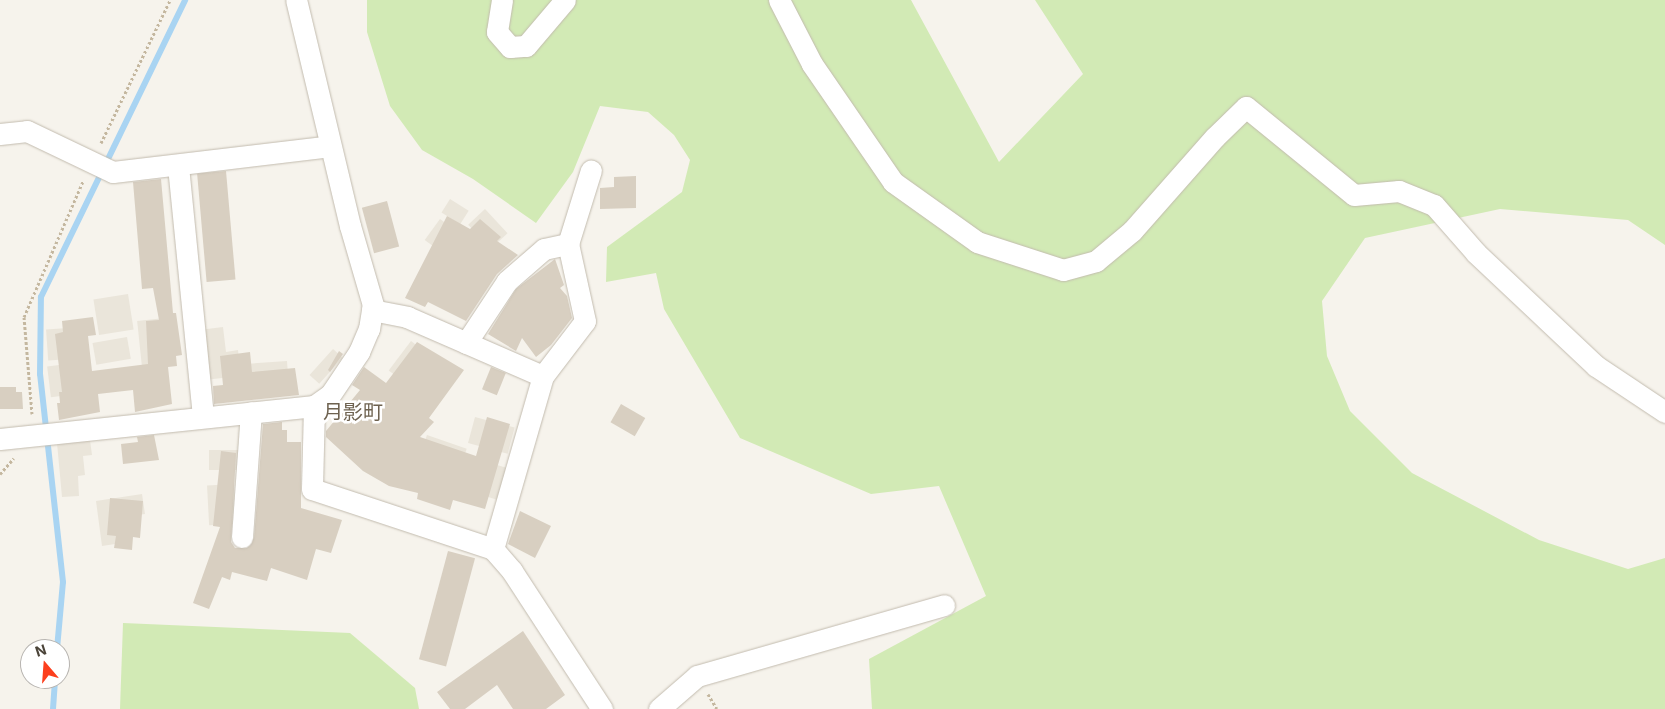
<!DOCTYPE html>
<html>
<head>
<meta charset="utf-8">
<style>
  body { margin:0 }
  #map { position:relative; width:1665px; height:709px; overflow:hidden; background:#f6f3ec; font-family:Inter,"Noto Sans JP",sans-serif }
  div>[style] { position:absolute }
  .residential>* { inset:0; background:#eae5da; transform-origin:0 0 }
  .green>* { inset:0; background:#d2eab5 }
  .stream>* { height:6px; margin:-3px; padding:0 3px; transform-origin:3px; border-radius:3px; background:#a9d4f2 }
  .building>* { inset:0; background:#d8cfc1; transform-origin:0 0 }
  .path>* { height:3px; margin-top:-1.5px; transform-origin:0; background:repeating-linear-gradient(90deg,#c4b79f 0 2.5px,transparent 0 5px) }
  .roads { filter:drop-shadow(0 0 1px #c2bbae) drop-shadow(0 0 1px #c2bbae) }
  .minor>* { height:21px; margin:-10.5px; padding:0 10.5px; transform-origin:10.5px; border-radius:10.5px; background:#fff }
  span { translate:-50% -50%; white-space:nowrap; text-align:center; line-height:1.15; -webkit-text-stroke:5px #fff; paint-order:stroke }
  .quarter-label { font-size:20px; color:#6e6250 }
  .north { position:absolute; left:20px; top:639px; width:50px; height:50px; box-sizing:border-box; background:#fff; border:1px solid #b7b4b0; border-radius:50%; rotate:342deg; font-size:14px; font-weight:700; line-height:20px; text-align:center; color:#4b4439 }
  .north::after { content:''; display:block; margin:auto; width:18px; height:22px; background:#fc3f1d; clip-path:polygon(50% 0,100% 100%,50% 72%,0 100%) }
</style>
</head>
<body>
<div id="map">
  <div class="residential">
    <div style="left:450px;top:199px;width:22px;height:16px;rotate:32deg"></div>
    <div style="left:485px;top:209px;width:33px;height:23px;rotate:47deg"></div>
    <div style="left:440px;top:219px;width:22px;height:26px;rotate:36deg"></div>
    <div style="left:128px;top:294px;width:36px;height:35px;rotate:81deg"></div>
    <div style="left:165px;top:318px;width:47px;height:28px;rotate:84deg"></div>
    <div style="clip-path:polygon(223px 327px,226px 352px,238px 350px,241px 376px,204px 380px,199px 330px)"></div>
    <div style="left:68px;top:328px;width:31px;height:22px;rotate:86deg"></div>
    <div style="left:127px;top:337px;width:22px;height:35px;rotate:80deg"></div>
    <div style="left:411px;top:341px;width:36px;height:37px;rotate:37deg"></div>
    <div style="left:333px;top:349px;width:13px;height:35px;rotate:42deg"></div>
    <div style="left:287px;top:361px;width:26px;height:38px;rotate:86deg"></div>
    <div style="left:67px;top:364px;width:31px;height:20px;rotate:83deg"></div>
    <div style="left:475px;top:417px;width:41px;height:27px;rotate:15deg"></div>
    <div style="left:427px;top:435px;width:42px;height:18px;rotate:19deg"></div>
    <div style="clip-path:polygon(90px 440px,92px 455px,83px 456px,85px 475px,78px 476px,79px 496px,62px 497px,57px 443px)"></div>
    <div style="left:209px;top:450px;width:33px;height:20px"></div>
    <div style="clip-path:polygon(497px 465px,511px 469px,501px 501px,469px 491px)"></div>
    <div style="left:234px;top:484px;width:40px;height:27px;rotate:87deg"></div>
    <div style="clip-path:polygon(142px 494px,145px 514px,124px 517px,128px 542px,102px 546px,96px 501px)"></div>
  </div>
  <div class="green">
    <div style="clip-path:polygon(367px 0,911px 0,999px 162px,1083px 74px,1035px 0,1665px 0,1665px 245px,1628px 220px,1500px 209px,1365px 238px,1322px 301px,1327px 356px,1350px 411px,1412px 473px,1539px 540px,1628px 569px,1665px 558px,1665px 709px,872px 709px,869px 659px,986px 596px,939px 486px,871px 494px,740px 438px,664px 309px,656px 273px,606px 282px,607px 247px,682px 192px,690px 160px,674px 135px,648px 112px,600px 106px,573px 172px,536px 223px,473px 179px,422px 150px,390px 106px,367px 32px)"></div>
    <div style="clip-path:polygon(123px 623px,350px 633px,415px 688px,419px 709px,120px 709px)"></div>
  </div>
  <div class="stream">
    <div style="left:57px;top:649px;width:67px;rotate:-84.9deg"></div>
    <div style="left:63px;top:582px;width:209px;rotate:-96.3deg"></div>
    <div style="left:40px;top:374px;width:77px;rotate:-89.3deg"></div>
    <div style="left:41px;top:297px;width:330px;rotate:-64.1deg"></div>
    <div style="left:53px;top:709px;width:30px;rotate:-86deg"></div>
  </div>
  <div class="building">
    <div style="left:226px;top:171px;width:109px;height:29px;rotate:85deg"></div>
    <div style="clip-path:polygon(636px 176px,636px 208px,600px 209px,600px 188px,614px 187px,614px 177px)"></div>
    <div style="clip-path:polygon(161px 179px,173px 313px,176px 313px,182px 355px,176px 356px,177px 366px,168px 367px,172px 404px,135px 412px,133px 390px,98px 394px,100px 412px,59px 420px,57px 403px,60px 403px,59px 392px,62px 392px,55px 334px,63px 332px,62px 321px,93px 317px,96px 335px,88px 336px,92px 371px,148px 364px,146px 321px,159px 320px,153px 288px,142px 289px,133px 182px)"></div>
    <div style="left:387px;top:201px;width:47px;height:26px;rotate:75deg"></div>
    <div style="clip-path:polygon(447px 216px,470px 229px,480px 219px,501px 237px,497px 241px,518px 255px,497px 274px,466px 321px,428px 302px,425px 307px,405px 298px)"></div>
    <div style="clip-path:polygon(555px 259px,564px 285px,560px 288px,567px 296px,572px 318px,551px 345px,536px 357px,522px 338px,516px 351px,488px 334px,516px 289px)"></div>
    <div style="clip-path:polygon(417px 342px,464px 370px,429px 418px,434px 422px,420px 437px,476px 456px,487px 417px,510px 424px,485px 509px,453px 500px,450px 510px,417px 499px,418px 493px,389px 486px,363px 471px,326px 437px,326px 431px,360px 390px,352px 385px,364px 367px,386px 383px)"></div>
    <div style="clip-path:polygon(339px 351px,343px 354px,330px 372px,328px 370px)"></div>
    <div style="clip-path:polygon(250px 352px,252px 372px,295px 368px,299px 395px,214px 404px,213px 386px,223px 385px,220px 356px)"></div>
    <div style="left:491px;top:367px;width:16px;height:24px;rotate:22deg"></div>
    <div style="clip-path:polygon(0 387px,16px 387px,16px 392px,22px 392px,23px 409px,0 409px)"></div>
    <div style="left:621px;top:404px;width:28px;height:21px;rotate:30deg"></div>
    <div style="clip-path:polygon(282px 422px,282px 430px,287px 430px,287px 442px,301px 442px,301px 508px,342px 520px,331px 553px,316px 549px,307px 580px,271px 568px,267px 581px,232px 572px,230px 580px,222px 577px,209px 609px,193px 603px,220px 527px,213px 526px,221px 451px,236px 453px,231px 542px,235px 548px,247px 548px,254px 538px,263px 424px)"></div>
    <div style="clip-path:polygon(154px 435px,159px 460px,123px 464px,121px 444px,138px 442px,137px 437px)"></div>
    <div style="clip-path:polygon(110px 498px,143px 501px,140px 538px,133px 537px,132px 550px,114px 548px,116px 536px,107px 535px)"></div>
    <div style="clip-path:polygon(520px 511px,551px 526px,535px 558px,508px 544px)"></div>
    <div style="left:448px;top:551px;width:28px;height:112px;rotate:15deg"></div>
    <div style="clip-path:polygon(523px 631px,565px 695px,546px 709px,513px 709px,497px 685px,465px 709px,450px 709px,437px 692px)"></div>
  </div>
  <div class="path">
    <div style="left:101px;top:143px;width:159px;rotate:-64.2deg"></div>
    <div style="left:32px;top:414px;width:97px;rotate:-94.7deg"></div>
    <div style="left:24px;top:317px;width:148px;rotate:-66.5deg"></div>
    <div style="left:0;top:474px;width:21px;rotate:-49deg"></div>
    <div style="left:708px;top:694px;width:17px;rotate:59deg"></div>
  </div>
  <div class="roads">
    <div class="minor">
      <div style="left:502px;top:0;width:32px;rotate:99deg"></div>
      <div style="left:497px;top:32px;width:20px;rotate:49deg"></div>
      <div style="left:510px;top:47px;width:16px;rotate:-4deg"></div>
      <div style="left:526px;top:46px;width:60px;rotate:-49.7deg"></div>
      <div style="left:779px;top:0;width:72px;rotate:62.7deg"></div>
      <div style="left:812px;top:64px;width:143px;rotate:55.5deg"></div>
      <div style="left:893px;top:182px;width:103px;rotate:35.5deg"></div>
      <div style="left:977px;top:242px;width:90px;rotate:18deg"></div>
      <div style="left:1063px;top:270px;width:34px;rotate:-15deg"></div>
      <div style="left:1096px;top:261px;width:47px;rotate:-39.8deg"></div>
      <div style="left:1132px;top:231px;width:125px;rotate:-48.6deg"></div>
      <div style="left:1215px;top:137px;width:43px;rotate:-44.1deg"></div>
      <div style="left:1246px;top:107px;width:139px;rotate:39.2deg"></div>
      <div style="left:1354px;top:195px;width:45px;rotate:-5.1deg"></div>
      <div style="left:1399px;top:191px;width:38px;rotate:22deg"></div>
      <div style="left:1434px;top:205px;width:64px;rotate:48.8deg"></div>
      <div style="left:1476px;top:253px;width:165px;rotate:43.3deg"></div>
      <div style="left:1596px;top:366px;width:83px;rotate:33.7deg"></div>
      <div style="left:0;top:134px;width:27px;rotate:-6deg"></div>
      <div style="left:27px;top:131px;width:95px;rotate:25.5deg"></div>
      <div style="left:113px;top:172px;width:219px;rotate:-6.8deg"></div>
      <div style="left:178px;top:166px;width:251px;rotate:84.3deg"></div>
      <div style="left:372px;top:310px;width:36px;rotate:11deg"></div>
      <div style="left:407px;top:317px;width:148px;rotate:23.5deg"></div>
      <div style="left:543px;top:376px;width:69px;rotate:-52.6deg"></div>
      <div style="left:585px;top:321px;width:79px;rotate:-102.4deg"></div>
      <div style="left:466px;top:343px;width:74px;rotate:-56.5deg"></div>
      <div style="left:507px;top:281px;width:49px;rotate:-40.9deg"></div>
      <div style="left:544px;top:249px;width:25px;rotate:-12deg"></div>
      <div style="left:568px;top:244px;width:77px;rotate:-72.7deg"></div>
      <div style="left:314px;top:406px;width:83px;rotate:91.4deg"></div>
      <div style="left:312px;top:489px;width:191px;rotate:18.3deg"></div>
      <div style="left:493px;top:549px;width:29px;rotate:49deg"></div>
      <div style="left:512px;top:571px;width:165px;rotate:56.9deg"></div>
      <div style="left:0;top:439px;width:316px;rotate:-6deg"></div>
      <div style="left:314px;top:406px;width:19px;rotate:-35deg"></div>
      <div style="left:330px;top:395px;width:52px;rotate:-56deg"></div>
      <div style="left:359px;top:352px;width:25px;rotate:-67deg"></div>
      <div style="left:369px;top:329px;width:24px;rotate:-81deg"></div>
      <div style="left:373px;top:305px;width:82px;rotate:-106.2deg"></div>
      <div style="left:350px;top:226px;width:232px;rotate:-103.4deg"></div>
      <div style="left:242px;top:537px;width:125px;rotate:-85.9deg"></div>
      <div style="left:493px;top:549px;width:180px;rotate:-73.9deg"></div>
      <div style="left:659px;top:709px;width:50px;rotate:-41deg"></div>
      <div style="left:697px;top:676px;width:257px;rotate:-16deg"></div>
    </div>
  </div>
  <div class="quarter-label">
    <span style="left:353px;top:412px">月影町</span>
  </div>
  <div class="north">N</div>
</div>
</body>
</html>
